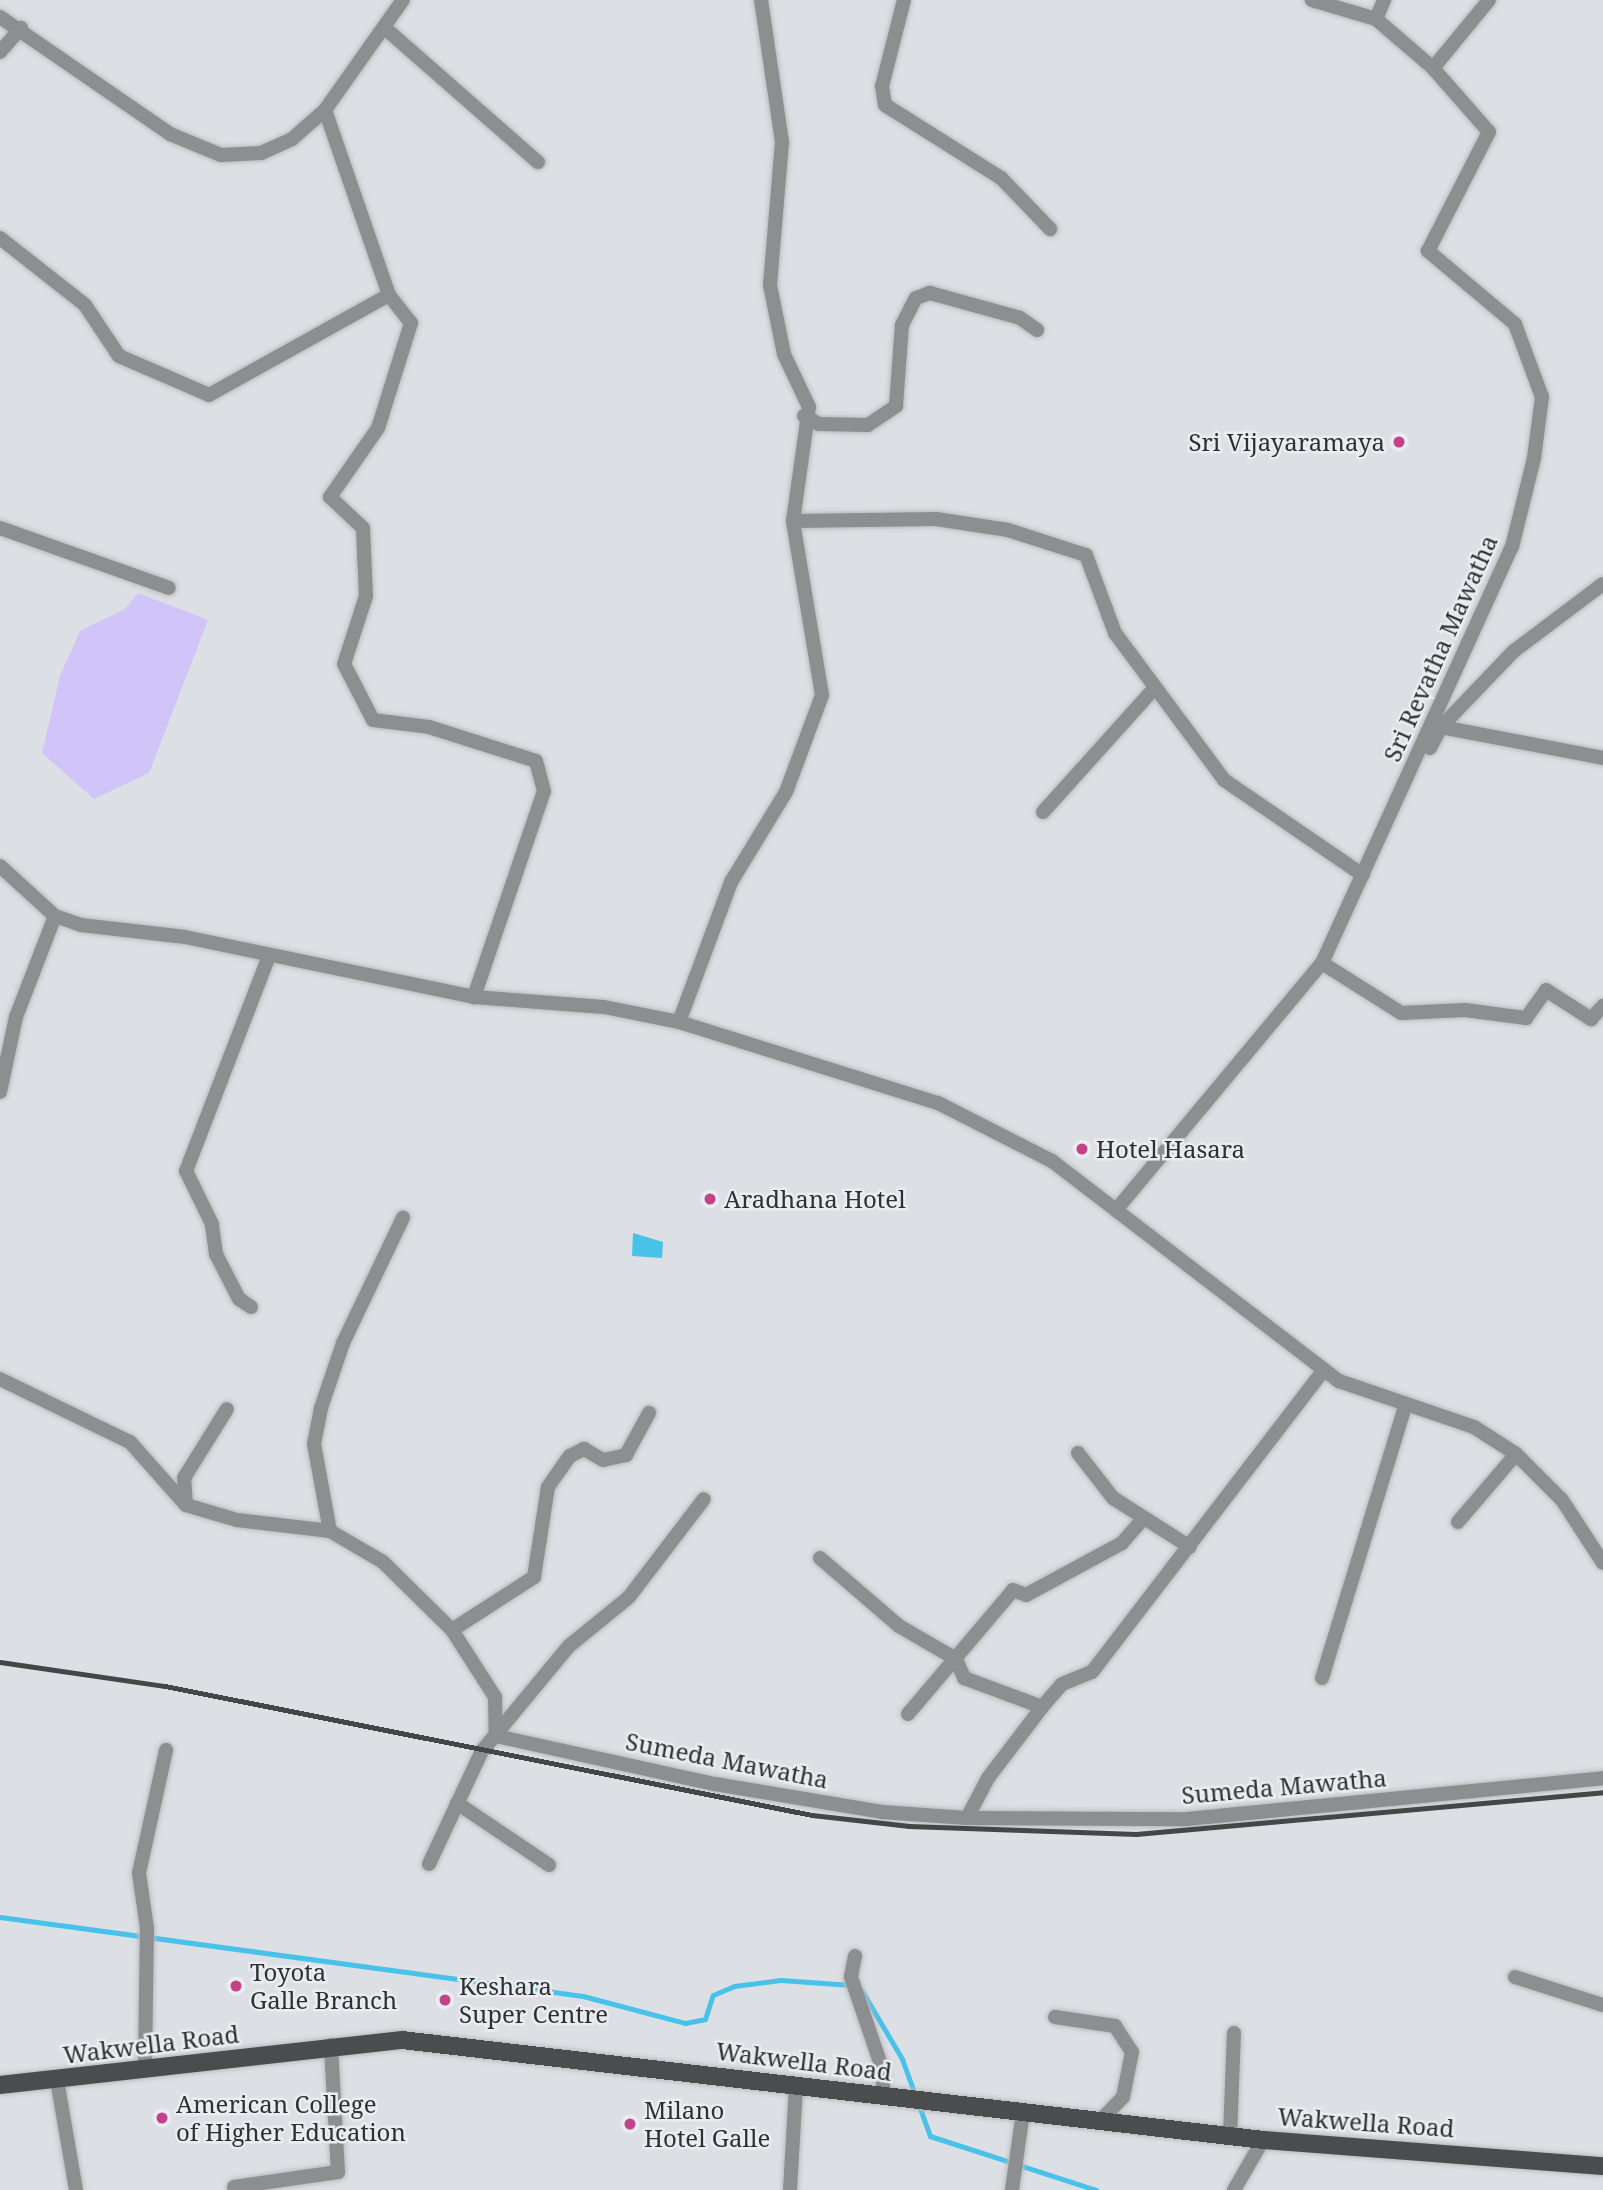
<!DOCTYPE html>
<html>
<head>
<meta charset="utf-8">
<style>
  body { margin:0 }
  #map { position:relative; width:1603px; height:2190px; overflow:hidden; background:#dcdfe3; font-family:"Noto Serif",serif }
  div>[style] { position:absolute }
  .green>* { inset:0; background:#d1c4f8 }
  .water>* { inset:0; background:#49c2ea }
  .stream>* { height:5px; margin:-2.5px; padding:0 2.5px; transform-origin:2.5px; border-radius:2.5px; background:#49c2ea }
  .roads { filter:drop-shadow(0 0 2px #b9bcbf) drop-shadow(0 0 2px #b9bcbf) }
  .minor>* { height:14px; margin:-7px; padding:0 7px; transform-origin:7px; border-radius:7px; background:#8c8e8f }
  .tertiary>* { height:14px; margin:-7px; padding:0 7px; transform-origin:7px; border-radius:7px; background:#8c8e8f }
  .primary>* { height:18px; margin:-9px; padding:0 9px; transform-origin:9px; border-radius:9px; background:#4a4c4e }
  .rail>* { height:5px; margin:-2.5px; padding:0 2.5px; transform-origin:2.5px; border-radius:2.5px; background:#454647 }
  .dots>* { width:19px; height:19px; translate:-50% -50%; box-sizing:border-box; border:4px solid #e9ecf0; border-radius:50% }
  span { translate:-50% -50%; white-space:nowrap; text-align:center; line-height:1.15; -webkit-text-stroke:5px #e9ecf0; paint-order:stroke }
  .poi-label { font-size:24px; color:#2f3031 }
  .right { translate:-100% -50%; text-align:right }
  .left { translate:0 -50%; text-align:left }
  .street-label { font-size:24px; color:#2f3031 }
</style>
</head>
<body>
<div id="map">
  <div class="green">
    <div style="clip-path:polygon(138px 593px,208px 620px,149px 773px,94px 799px,42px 753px,60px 676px,80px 631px,125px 609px)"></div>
  </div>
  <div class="water">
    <div style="clip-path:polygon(633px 1233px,663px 1242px,662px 1258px,632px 1256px)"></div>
  </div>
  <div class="stream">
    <div style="left:0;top:1917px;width:588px;rotate:7.72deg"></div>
    <div style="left:583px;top:1996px;width:106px;rotate:14.8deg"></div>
    <div style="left:685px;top:2023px;width:20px;rotate:-11deg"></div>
    <div style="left:705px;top:2019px;width:25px;rotate:-72deg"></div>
    <div style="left:713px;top:1995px;width:23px;rotate:-23deg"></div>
    <div style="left:734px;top:1986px;width:47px;rotate:-7.3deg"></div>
    <div style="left:781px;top:1980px;width:70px;rotate:4.1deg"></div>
    <div style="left:862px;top:1991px;width:79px;rotate:59.5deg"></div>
    <div style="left:902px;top:2059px;width:82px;rotate:70deg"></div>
    <div style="left:930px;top:2136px;width:175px;rotate:18deg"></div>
  </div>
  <div class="roads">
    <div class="minor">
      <div style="left:904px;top:0;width:89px;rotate:104.3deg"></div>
      <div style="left:882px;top:86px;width:19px;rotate:81deg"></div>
      <div style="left:885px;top:105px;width:137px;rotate:32.2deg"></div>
      <div style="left:1001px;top:178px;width:71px;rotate:46.1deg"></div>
      <div style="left:1376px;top:19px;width:21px;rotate:-67deg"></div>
      <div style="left:386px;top:29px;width:202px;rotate:41.2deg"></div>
      <div style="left:0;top:52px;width:32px;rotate:-49deg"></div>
      <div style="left:1433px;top:68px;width:88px;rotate:-50.5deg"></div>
      <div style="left:325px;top:110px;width:196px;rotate:70.9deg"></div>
      <div style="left:389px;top:295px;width:36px;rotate:52deg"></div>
      <div style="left:411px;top:323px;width:110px;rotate:107.4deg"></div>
      <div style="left:378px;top:428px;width:84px;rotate:124.8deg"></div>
      <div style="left:330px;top:497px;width:45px;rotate:43.2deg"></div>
      <div style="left:363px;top:528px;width:68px;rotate:87.5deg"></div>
      <div style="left:366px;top:596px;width:71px;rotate:107.9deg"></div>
      <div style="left:344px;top:664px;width:63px;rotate:62.6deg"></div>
      <div style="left:373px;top:720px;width:56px;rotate:7.1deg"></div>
      <div style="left:429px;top:727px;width:112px;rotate:17.6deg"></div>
      <div style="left:536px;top:761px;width:31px;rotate:75deg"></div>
      <div style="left:544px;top:791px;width:218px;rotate:108.8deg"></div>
      <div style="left:0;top:238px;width:108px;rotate:38.2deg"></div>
      <div style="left:85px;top:305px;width:61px;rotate:56.3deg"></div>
      <div style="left:119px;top:356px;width:98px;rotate:23.4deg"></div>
      <div style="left:209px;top:395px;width:206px;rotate:-29.1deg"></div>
      <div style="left:804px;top:416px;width:17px;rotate:28deg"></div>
      <div style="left:819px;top:424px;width:49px;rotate:1.2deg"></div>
      <div style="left:868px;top:425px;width:34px;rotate:-34deg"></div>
      <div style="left:896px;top:406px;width:81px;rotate:-85.8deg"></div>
      <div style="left:902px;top:325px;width:30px;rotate:-63deg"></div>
      <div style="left:916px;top:298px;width:15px;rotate:-20deg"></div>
      <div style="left:930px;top:293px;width:93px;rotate:15.5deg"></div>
      <div style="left:1020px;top:318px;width:21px;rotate:35deg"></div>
      <div style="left:793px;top:521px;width:143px;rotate:-0.8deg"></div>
      <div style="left:936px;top:519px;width:73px;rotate:8.7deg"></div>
      <div style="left:1008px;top:530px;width:82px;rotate:17.8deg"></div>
      <div style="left:1086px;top:555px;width:83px;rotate:69.6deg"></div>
      <div style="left:1115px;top:633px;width:183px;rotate:53.4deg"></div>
      <div style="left:1224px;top:780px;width:168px;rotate:34.4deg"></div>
      <div style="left:0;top:528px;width:179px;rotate:19.5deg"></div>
      <div style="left:1441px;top:727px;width:165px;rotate:10.8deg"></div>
      <div style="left:1430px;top:748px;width:24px;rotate:-62deg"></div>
      <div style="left:1441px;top:727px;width:105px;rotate:-46.2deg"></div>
      <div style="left:1514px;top:651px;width:111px;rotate:-37deg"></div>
      <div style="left:1043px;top:812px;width:163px;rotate:-48deg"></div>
      <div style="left:1322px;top:963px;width:93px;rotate:32.3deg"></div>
      <div style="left:1401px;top:1013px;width:64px;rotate:-2.7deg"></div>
      <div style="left:1465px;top:1010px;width:62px;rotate:7.5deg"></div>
      <div style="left:1526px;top:1018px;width:34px;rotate:-54deg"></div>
      <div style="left:1546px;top:990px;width:54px;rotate:32.8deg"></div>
      <div style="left:1591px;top:1019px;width:18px;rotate:-47deg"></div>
      <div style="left:679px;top:1022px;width:149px;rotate:-69.6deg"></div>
      <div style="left:731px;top:882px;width:105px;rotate:-58.6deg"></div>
      <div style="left:786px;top:792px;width:103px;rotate:-69.6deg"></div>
      <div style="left:822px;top:695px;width:176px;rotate:-99.5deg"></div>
      <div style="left:793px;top:521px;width:115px;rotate:-82deg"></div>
      <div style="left:809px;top:407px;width:59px;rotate:-115.3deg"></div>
      <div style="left:784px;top:354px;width:70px;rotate:-101.5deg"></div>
      <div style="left:770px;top:285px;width:144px;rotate:-85.2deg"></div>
      <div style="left:782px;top:142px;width:144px;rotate:-98.4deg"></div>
      <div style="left:0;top:1092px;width:77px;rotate:-78deg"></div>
      <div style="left:16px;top:1017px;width:108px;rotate:-68.9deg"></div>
      <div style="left:1116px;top:1210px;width:322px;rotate:-50.2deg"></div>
      <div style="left:1322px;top:963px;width:457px;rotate:-65.5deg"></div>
      <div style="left:1512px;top:547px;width:92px;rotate:-76.1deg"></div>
      <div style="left:1534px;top:458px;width:62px;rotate:-82.5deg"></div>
      <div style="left:1542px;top:397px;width:78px;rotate:-110.3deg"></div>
      <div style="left:1515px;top:324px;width:114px;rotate:-140deg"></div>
      <div style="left:1428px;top:251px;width:134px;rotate:-62.9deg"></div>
      <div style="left:1489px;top:132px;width:85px;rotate:-131.2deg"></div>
      <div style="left:1433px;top:68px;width:75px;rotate:-139.3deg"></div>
      <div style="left:1376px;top:19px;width:67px;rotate:-163.5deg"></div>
      <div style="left:251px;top:1307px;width:14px;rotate:-146deg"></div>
      <div style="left:239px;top:1299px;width:51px;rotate:-117.1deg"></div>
      <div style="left:216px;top:1254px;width:30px;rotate:-98deg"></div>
      <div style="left:212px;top:1224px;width:59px;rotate:-116.1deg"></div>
      <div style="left:186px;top:1171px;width:230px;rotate:-68.9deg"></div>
      <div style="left:0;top:1379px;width:144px;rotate:25.9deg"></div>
      <div style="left:130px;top:1442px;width:84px;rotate:48.4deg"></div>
      <div style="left:186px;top:1505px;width:53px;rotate:16.4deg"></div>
      <div style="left:237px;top:1520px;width:94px;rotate:6.7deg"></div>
      <div style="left:330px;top:1531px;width:61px;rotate:30.3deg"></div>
      <div style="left:383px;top:1562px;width:97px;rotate:44.6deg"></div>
      <div style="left:452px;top:1630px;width:80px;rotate:57.3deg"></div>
      <div style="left:495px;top:1697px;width:39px;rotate:89deg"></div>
      <div style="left:496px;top:1736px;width:224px;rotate:12.4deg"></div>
      <div style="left:715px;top:1784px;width:169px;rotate:9.5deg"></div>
      <div style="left:882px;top:1812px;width:85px;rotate:4deg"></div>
      <div style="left:967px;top:1818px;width:220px;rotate:0.3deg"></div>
      <div style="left:1187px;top:1819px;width:418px;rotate:-5.6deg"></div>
      <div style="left:1078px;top:1453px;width:57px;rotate:52.1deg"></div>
      <div style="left:1113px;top:1498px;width:91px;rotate:32.5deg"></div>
      <div style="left:186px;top:1505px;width:27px;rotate:-94deg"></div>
      <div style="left:184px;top:1478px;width:81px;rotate:-58.1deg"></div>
      <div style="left:1458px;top:1522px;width:89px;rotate:-49.5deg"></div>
      <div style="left:330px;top:1531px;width:88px;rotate:-100.4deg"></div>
      <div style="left:314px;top:1444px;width:37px;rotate:-79deg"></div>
      <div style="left:321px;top:1408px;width:69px;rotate:-71.3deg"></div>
      <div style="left:343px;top:1343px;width:139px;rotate:-64.4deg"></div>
      <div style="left:820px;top:1558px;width:104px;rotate:40.7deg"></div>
      <div style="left:899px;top:1626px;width:66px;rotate:30.1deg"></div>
      <div style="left:956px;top:1659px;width:21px;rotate:67deg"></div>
      <div style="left:964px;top:1678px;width:83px;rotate:20.4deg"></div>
      <div style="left:452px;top:1630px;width:98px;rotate:-32.9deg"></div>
      <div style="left:534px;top:1577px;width:91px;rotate:-81.2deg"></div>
      <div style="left:548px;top:1487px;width:38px;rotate:-55deg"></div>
      <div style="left:570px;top:1456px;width:16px;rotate:-27deg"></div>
      <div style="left:584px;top:1449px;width:22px;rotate:30deg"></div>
      <div style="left:603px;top:1460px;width:24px;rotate:-12deg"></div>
      <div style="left:626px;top:1455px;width:48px;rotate:-61.3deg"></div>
      <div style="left:1322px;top:1678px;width:284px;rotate:-73deg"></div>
      <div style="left:908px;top:1714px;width:162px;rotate:-49.7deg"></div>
      <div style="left:1013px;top:1590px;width:14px;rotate:21deg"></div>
      <div style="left:1026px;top:1595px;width:109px;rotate:-28.4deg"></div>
      <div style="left:1122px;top:1543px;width:29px;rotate:-49deg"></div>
      <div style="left:457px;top:1803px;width:111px;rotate:34deg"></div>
      <div style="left:967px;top:1818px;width:45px;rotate:-62.3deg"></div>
      <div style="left:988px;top:1778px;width:89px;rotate:-52.7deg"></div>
      <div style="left:1042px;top:1707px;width:30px;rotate:-49deg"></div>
      <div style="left:1062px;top:1684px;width:32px;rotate:-22deg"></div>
      <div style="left:1092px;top:1672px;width:381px;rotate:-52.5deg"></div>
      <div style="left:429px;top:1864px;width:125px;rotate:-64.9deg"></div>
      <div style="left:482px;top:1751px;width:136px;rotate:-50.4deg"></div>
      <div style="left:569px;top:1646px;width:77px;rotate:-39.2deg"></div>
      <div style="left:629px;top:1597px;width:123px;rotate:-52.6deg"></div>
      <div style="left:855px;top:1956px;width:21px;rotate:101deg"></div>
      <div style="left:851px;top:1977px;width:93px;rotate:71.2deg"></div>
      <div style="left:881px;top:2065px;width:30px;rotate:84deg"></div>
      <div style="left:1515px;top:1977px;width:92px;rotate:17.7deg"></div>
      <div style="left:1055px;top:2017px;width:61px;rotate:8.5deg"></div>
      <div style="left:1115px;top:2026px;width:31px;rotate:57deg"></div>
      <div style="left:1132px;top:2052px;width:46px;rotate:101.3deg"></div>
      <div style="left:1123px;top:2097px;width:32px;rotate:134deg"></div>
      <div style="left:145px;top:2066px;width:138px;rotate:-89.2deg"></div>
      <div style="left:147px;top:1928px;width:56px;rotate:-98.3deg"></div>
      <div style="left:139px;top:1873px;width:126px;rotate:-77.6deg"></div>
      <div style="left:57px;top:2080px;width:112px;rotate:80.2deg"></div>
      <div style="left:1230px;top:2136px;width:103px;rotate:-87.8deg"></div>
      <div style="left:234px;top:2187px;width:105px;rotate:-8.2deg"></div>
      <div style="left:338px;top:2172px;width:127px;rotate:-93.2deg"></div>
      <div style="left:790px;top:2190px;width:104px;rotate:-86.7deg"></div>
      <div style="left:1012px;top:2190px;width:79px;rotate:-82deg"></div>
      <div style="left:1234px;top:2190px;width:58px;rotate:-59.9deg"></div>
    </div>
    <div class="tertiary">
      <div style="left:0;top:17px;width:206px;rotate:34.5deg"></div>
      <div style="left:170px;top:134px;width:55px;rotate:22.4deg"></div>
      <div style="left:221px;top:155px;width:40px;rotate:-2.9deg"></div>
      <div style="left:261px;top:153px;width:34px;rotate:-24deg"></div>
      <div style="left:292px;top:139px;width:44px;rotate:-41.3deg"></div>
      <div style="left:325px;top:110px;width:135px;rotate:-54.7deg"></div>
      <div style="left:0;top:866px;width:74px;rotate:42.3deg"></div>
      <div style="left:55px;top:916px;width:28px;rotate:19deg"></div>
      <div style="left:81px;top:925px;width:105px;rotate:6.6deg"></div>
      <div style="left:185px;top:937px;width:295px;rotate:11.7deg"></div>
      <div style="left:474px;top:997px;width:130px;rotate:4.4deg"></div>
      <div style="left:604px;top:1007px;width:76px;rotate:11.3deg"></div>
      <div style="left:679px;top:1022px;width:271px;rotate:17.4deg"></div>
      <div style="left:938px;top:1103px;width:128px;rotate:27deg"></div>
      <div style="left:1052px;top:1161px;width:362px;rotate:37.5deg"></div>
      <div style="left:1339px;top:1381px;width:143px;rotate:18.8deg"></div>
      <div style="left:1474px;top:1427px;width:50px;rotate:32.7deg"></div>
      <div style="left:1516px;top:1454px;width:65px;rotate:45deg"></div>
      <div style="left:1562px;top:1500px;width:75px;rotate:56.9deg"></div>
    </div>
    <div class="primary">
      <div style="left:0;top:2085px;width:405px;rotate:-6.4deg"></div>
      <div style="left:402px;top:2040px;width:867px;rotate:6.62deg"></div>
      <div style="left:1263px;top:2140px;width:341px;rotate:4.4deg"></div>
    </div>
  </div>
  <div class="rail">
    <div style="left:0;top:1662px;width:167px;rotate:8.3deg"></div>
    <div style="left:165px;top:1686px;width:660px;rotate:11.28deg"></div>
    <div style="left:812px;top:1815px;width:98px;rotate:6.5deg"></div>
    <div style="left:909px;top:1826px;width:227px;rotate:2deg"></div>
    <div style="left:1136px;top:1834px;width:469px;rotate:-5.1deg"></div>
  </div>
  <div class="dots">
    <div style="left:1399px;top:442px;background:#c54289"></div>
    <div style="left:1082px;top:1149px;background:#c54289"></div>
    <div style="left:710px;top:1199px;background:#c54289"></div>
    <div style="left:236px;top:1986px;background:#c54289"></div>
    <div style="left:445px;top:2000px;background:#c54289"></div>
    <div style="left:162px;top:2118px;background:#c54289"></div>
    <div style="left:630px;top:2124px;background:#c54289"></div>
  </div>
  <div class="poi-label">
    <span class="right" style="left:1385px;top:442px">Sri Vijayaramaya</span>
    <span class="left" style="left:1096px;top:1149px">Hotel Hasara</span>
    <span class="left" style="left:724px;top:1199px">Aradhana Hotel</span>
    <span class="left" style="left:250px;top:1986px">Toyota<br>Galle Branch</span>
    <span class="left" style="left:459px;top:2000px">Keshara<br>Super Centre</span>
    <span class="left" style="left:176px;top:2118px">American College<br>of Higher Education</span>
    <span class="left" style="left:644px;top:2124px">Milano<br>Hotel Galle</span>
  </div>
  <div class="street-label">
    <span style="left:1440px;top:648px;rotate:-66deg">Sri Revatha Mawatha</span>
    <span style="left:727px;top:1760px;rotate:11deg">Sumeda Mawatha</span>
    <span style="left:1284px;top:1786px;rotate:-5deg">Sumeda Mawatha</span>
    <span style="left:151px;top:2044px;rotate:-7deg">Wakwella Road</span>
    <span style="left:804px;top:2061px;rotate:7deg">Wakwella Road</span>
    <span style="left:1366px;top:2122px;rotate:4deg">Wakwella Road</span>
  </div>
</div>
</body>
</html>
